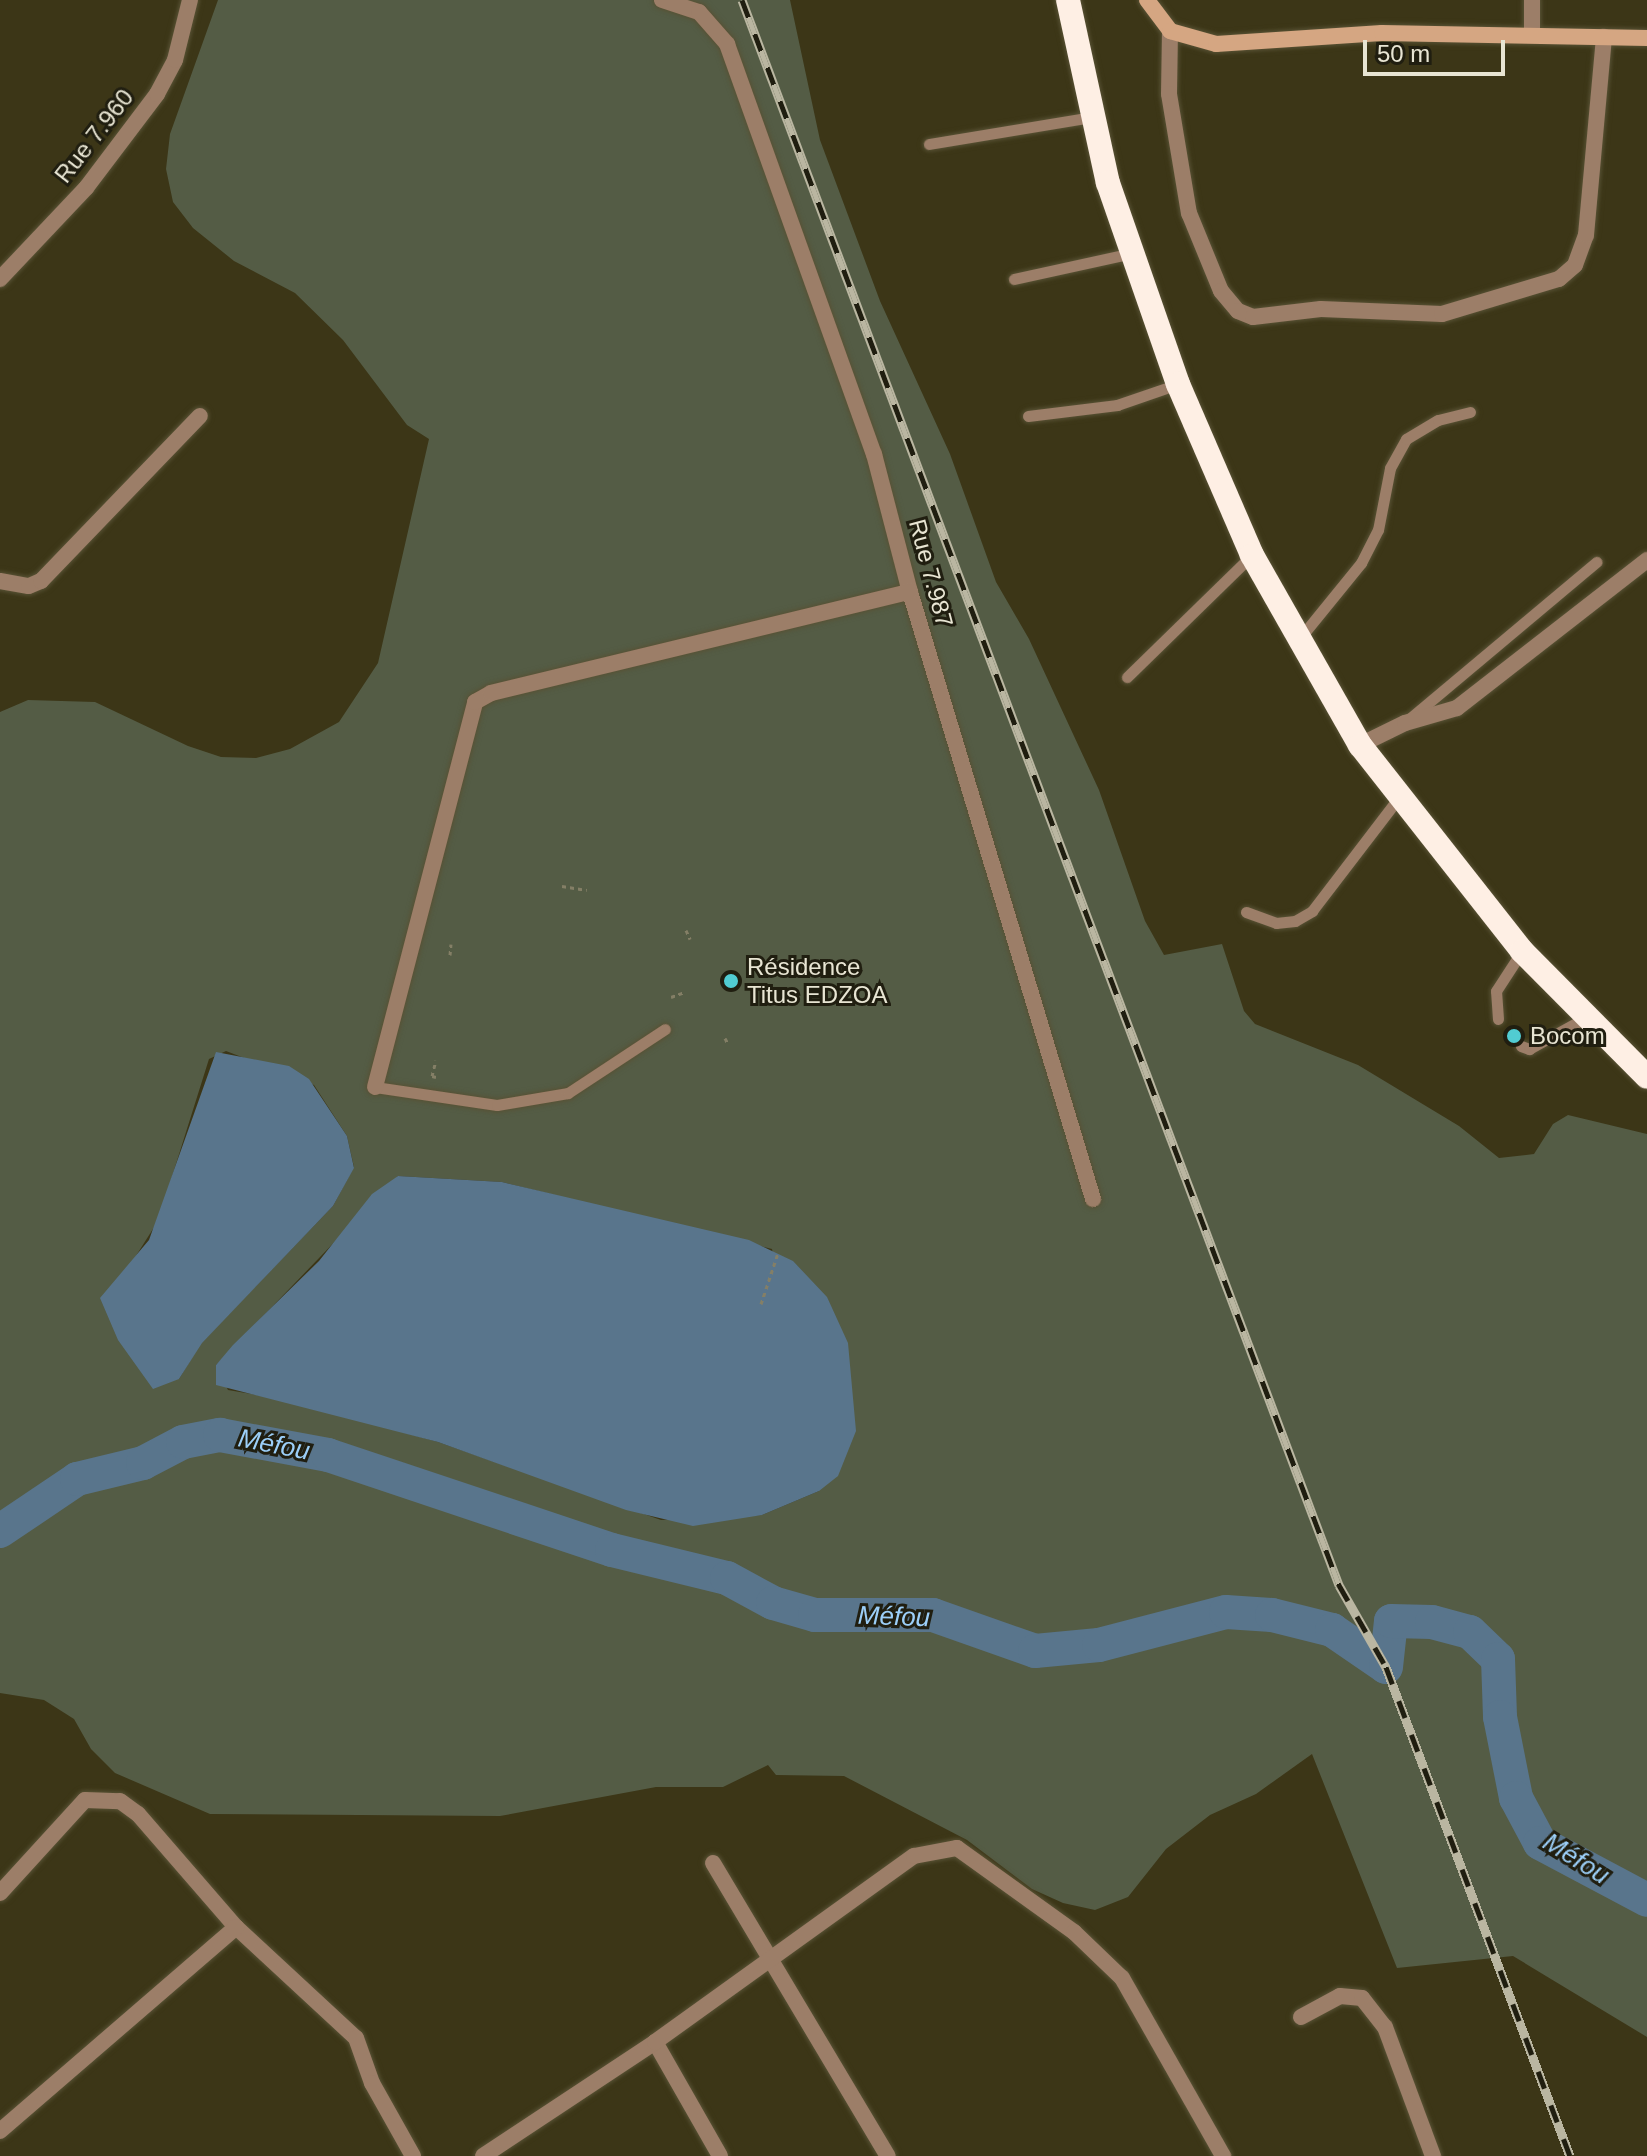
<!DOCTYPE html>
<html>
<head>
<meta charset="utf-8">
<style>
  body { margin:0 }
  #map { position:relative; width:1647px; height:2156px; overflow:hidden; background:#3c3617; font-family:Arial,sans-serif }
  div>[style] { position:absolute }
  .green>* { inset:0; background:#545c45 }
  .water>* { inset:0; background:#59758c }
  .river>* { height:34px; margin:-17px; padding:0 17px; transform-origin:17px; border-radius:17px; background:#59758c }
  .path>* { height:3px; margin-top:-1.5px; transform-origin:0; background:repeating-linear-gradient(90deg,#847f66 0 4px,transparent 0 8px) }
  .roads { filter:drop-shadow(0 0 2px #585235) drop-shadow(0 0 2px #585235) }
  .lane>* { height:11px; margin:-5.5px; padding:0 5.5px; transform-origin:5.5px; border-radius:5.5px; background:#9c7e68 }
  .street>* { height:16px; margin:-8px; padding:0 8px; transform-origin:8px; border-radius:8px; background:#9c7e68 }
  .secondary>* { height:16px; margin:-8px; padding:0 8px; transform-origin:8px; border-radius:8px; background:#d5a682 }
  .highway>* { height:24px; margin:-12px; padding:0 12px; transform-origin:12px; border-radius:12px; background:#feefe4 }
  .rail>* { height:9px; margin-top:-4.5px; transform-origin:0; background:repeating-linear-gradient(90deg,#201e10 0 18px,#bab6a1 0 36px); box-sizing:border-box; border-block:2px solid #bab6a1 }
  .dots>* { width:22px; height:22px; translate:-50% -50%; box-sizing:border-box; border:4px solid #201e10; border-radius:50% }
  span { translate:-50% -50%; white-space:nowrap; text-align:center; line-height:1.15; -webkit-text-stroke:6px #201e10; paint-order:stroke }
  .street-label { font-size:24px; color:#e8e5d3 }
  .poi-label { font-size:24px; color:#e8e5d3 }
  .left { translate:0 -50%; text-align:left }
  .water-label { font-size:26px; color:#9ccff8; font-style:italic }
  .scale { position:absolute; left:1363px; top:40px; width:142px; height:36px; box-sizing:border-box; border:4px solid #e8e5d3; border-top:0; padding-left:10px; font-size:24px; line-height:28px; white-space:nowrap; color:#e8e5d3; -webkit-text-stroke:6px #201e10; paint-order:stroke }
</style>
</head>
<body>
<div id="map">
  <div class="green">
    <div style="clip-path:polygon(evenodd,218px 0,790px 0,820px 140px,880px 301px,950px 454px,996px 582px,1029px 639px,1099px 790px,1145px 921px,1164px 955px,1222px 944px,1244px 1011px,1255px 1024px,1358px 1065px,1459px 1126px,1499px 1158px,1534px 1154px,1553px 1124px,1568px 1115px,1647px 1134px,1647px 2037px,1513px 1956px,1397px 1968px,1312px 1754px,1256px 1794px,1210px 1815px,1166px 1849px,1128px 1897px,1095px 1910px,1063px 1903px,1032px 1889px,967px 1840px,844px 1776px,776px 1775px,768px 1765px,723px 1787px,656px 1787px,500px 1816px,210px 1814px,115px 1773px,91px 1749px,74px 1719px,44px 1700px,0 1693px,0 712px,28px 700px,95px 702px,188px 746px,221px 757px,256px 758px,290px 749px,339px 722px,378px 663px,429px 439px,407px 425px,343px 340px,295px 293px,234px 261px,193px 228px,173px 202px,166px 169px,170px 134px,218px 0,226px 1051px,314px 1085px,347px 1136px,354px 1167px,333px 1206px,201px 1343px,179px 1379px,127px 1270px,158px 1221px,209px 1059px,226px 1051px,218px 0,398px 1176px,502px 1182px,772px 1249px,819px 1491px,762px 1515px,661px 1520px,438px 1442px,292px 1401px,228px 1390px,216px 1365px,398px 1176px)"></div>
  </div>
  <div class="water">
    <div style="clip-path:polygon(216px 1052px,289px 1066px,309px 1079px,347px 1136px,354px 1168px,333px 1206px,202px 1343px,179px 1379px,153px 1389px,118px 1340px,100px 1298px,149px 1240px)"></div>
    <div style="clip-path:polygon(398px 1176px,502px 1182px,749px 1240px,793px 1261px,827px 1297px,848px 1343px,856px 1431px,838px 1476px,819px 1491px,762px 1515px,693px 1526px,626px 1510px,438px 1442px,216px 1385px,216px 1365px,233px 1345px,319px 1261px,372px 1194px)"></div>
  </div>
  <div class="river">
    <div style="left:0;top:1531px;width:93px;rotate:-34deg"></div>
    <div style="left:77px;top:1479px;width:68px;rotate:-13.6deg"></div>
    <div style="left:143px;top:1463px;width:45px;rotate:-27.7deg"></div>
    <div style="left:183px;top:1442px;width:38px;rotate:-11deg"></div>
    <div style="left:220px;top:1435px;width:110px;rotate:10.5deg"></div>
    <div style="left:328px;top:1455px;width:299px;rotate:18.5deg"></div>
    <div style="left:612px;top:1550px;width:118px;rotate:13.7deg"></div>
    <div style="left:727px;top:1578px;width:52px;rotate:28.5deg"></div>
    <div style="left:773px;top:1603px;width:44px;rotate:15.9deg"></div>
    <div style="left:815px;top:1615px;width:118px"></div>
    <div style="left:933px;top:1615px;width:108px;rotate:19.4deg"></div>
    <div style="left:1035px;top:1651px;width:64px;rotate:-5.4deg"></div>
    <div style="left:1099px;top:1645px;width:131px;rotate:-14.6deg"></div>
    <div style="left:1226px;top:1612px;width:46px;rotate:3.7deg"></div>
    <div style="left:1272px;top:1615px;width:62px;rotate:14deg"></div>
    <div style="left:1332px;top:1630px;width:65px;rotate:34.4deg"></div>
    <div style="left:1386px;top:1667px;width:46px;rotate:-83.8deg"></div>
    <div style="left:1391px;top:1621px;width:41px;rotate:1.4deg"></div>
    <div style="left:1432px;top:1622px;width:39px;rotate:15deg"></div>
    <div style="left:1470px;top:1632px;width:39px;rotate:44deg"></div>
    <div style="left:1498px;top:1659px;width:58px;rotate:88deg"></div>
    <div style="left:1500px;top:1717px;width:83px;rotate:78.8deg"></div>
    <div style="left:1516px;top:1798px;width:51px;rotate:61.9deg"></div>
    <div style="left:1540px;top:1843px;width:121px;rotate:28deg"></div>
  </div>
  <div class="path">
    <div style="left:562px;top:886px;width:25px;rotate:9deg"></div>
    <div style="left:686px;top:930px;width:10px;rotate:66deg"></div>
    <div style="left:450px;top:955px;width:11px;rotate:-85deg"></div>
    <div style="left:671px;top:997px;width:15px;rotate:-20deg"></div>
    <div style="left:725px;top:1038px;width:7px;rotate:63deg"></div>
    <div style="left:436px;top:1077px;width:4px;rotate:-166deg"></div>
    <div style="left:432px;top:1076px;width:16px;rotate:-76deg"></div>
    <div style="left:761px;top:1304px;width:54px;rotate:-71.6deg"></div>
  </div>
  <div class="roads">
    <div class="lane">
      <div style="left:929px;top:144px;width:165px;rotate:-9.4deg"></div>
      <div style="left:1014px;top:279px;width:121px;rotate:-12.4deg"></div>
      <div style="left:1028px;top:416px;width:90px;rotate:-7deg"></div>
      <div style="left:1117px;top:405px;width:65px;rotate:-19deg"></div>
      <div style="left:1300px;top:638px;width:97px;rotate:-50.9deg"></div>
      <div style="left:1361px;top:563px;width:37px;rotate:-63deg"></div>
      <div style="left:1378px;top:530px;width:63px;rotate:-79deg"></div>
      <div style="left:1390px;top:468px;width:33px;rotate:-61deg"></div>
      <div style="left:1406px;top:439px;width:37px;rotate:-31deg"></div>
      <div style="left:1438px;top:420px;width:33px;rotate:-14deg"></div>
      <div style="left:1127px;top:677px;width:175px;rotate:-44.3deg"></div>
      <div style="left:1408px;top:720px;width:246px;rotate:-40deg"></div>
      <div style="left:1246px;top:912px;width:32px;rotate:20deg"></div>
      <div style="left:1276px;top:923px;width:19px;rotate:-6deg"></div>
      <div style="left:1295px;top:921px;width:20px;rotate:-30deg"></div>
      <div style="left:1312px;top:911px;width:145px;rotate:-52.6deg"></div>
      <div style="left:1498px;top:1019px;width:28px;rotate:-94deg"></div>
      <div style="left:1496px;top:991px;width:48px;rotate:-57deg"></div>
      <div style="left:1521px;top:1046px;width:9px;rotate:21deg"></div>
      <div style="left:1529px;top:1049px;width:64px;rotate:-29deg"></div>
      <div style="left:375px;top:1087px;width:123px;rotate:8.4deg"></div>
      <div style="left:497px;top:1105px;width:72px;rotate:-9.6deg"></div>
      <div style="left:568px;top:1093px;width:116px;rotate:-33.4deg"></div>
    </div>
    <div class="street">
      <div style="left:662px;top:0;width:39px;rotate:18deg"></div>
      <div style="left:699px;top:12px;width:43px;rotate:48.8deg"></div>
      <div style="left:727px;top:44px;width:436px;rotate:70.3deg"></div>
      <div style="left:874px;top:454px;width:143px;rotate:75.4deg"></div>
      <div style="left:910px;top:592px;width:634px;rotate:73.22deg"></div>
      <div style="left:1532px;top:0;width:34px;rotate:90deg"></div>
      <div style="left:1170px;top:31px;width:63px;rotate:90.9deg"></div>
      <div style="left:1169px;top:94px;width:121px;rotate:80.5deg"></div>
      <div style="left:1189px;top:213px;width:84px;rotate:67.7deg"></div>
      <div style="left:1221px;top:291px;width:26px;rotate:50deg"></div>
      <div style="left:1238px;top:311px;width:16px;rotate:22deg"></div>
      <div style="left:1253px;top:317px;width:68px;rotate:-6.7deg"></div>
      <div style="left:1321px;top:309px;width:121px;rotate:2.4deg"></div>
      <div style="left:1442px;top:314px;width:122px;rotate:-16.7deg"></div>
      <div style="left:1559px;top:279px;width:21px;rotate:-41deg"></div>
      <div style="left:1575px;top:265px;width:32px;rotate:-70deg"></div>
      <div style="left:1586px;top:235px;width:199px;rotate:-84.8deg"></div>
      <div style="left:0;top:279px;width:125px;rotate:-46.6deg"></div>
      <div style="left:86px;top:188px;width:118px;rotate:-52.9deg"></div>
      <div style="left:157px;top:94px;width:38px;rotate:-62deg"></div>
      <div style="left:175px;top:60px;width:62px;rotate:-76deg"></div>
      <div style="left:0;top:581px;width:29px;rotate:10deg"></div>
      <div style="left:29px;top:586px;width:13px;rotate:-23deg"></div>
      <div style="left:41px;top:581px;width:229px;rotate:-46.1deg"></div>
      <div style="left:1360px;top:745px;width:50px;rotate:-26.1deg"></div>
      <div style="left:1405px;top:723px;width:54px;rotate:-16.1deg"></div>
      <div style="left:1457px;top:708px;width:241px;rotate:-37.9deg"></div>
      <div style="left:375px;top:1087px;width:398px;rotate:-75.4deg"></div>
      <div style="left:475px;top:702px;width:18px;rotate:-29deg"></div>
      <div style="left:491px;top:693px;width:431px;rotate:-13.6deg"></div>
      <div style="left:713px;top:1863px;width:341px;rotate:59.2deg"></div>
      <div style="left:0;top:1893px;width:126px;rotate:-47.6deg"></div>
      <div style="left:85px;top:1800px;width:35px;rotate:2deg"></div>
      <div style="left:120px;top:1801px;width:22px;rotate:36deg"></div>
      <div style="left:138px;top:1814px;width:150px;rotate:49.1deg"></div>
      <div style="left:236px;top:1927px;width:163px;rotate:42.8deg"></div>
      <div style="left:356px;top:2038px;width:48px;rotate:70.4deg"></div>
      <div style="left:372px;top:2083px;width:84px;rotate:60.7deg"></div>
      <div style="left:1301px;top:2017px;width:44px;rotate:-28.3deg"></div>
      <div style="left:1340px;top:1996px;width:22px;rotate:5deg"></div>
      <div style="left:1362px;top:1998px;width:37px;rotate:52deg"></div>
      <div style="left:1385px;top:2027px;width:138px;rotate:69.6deg"></div>
      <div style="left:655px;top:2042px;width:131px;rotate:60.3deg"></div>
      <div style="left:0;top:2131px;width:312px;rotate:-40.8deg"></div>
      <div style="left:483px;top:2156px;width:206px;rotate:-33.5deg"></div>
      <div style="left:655px;top:2042px;width:319px;rotate:-35.7deg"></div>
      <div style="left:914px;top:1856px;width:44px;rotate:-10.5deg"></div>
      <div style="left:957px;top:1848px;width:144px;rotate:35.7deg"></div>
      <div style="left:1074px;top:1932px;width:66px;rotate:43.8deg"></div>
      <div style="left:1122px;top:1978px;width:205px;rotate:60.4deg"></div>
    </div>
    <div class="secondary">
      <div style="left:1147px;top:0;width:39px;rotate:53deg"></div>
      <div style="left:1170px;top:31px;width:48px;rotate:15.8deg"></div>
      <div style="left:1216px;top:44px;width:166px;rotate:-3.8deg"></div>
      <div style="left:1382px;top:33px;width:265px;rotate:1.1deg"></div>
    </div>
    <div class="highway">
      <div style="left:1068px;top:0;width:187px;rotate:77.7deg"></div>
      <div style="left:1108px;top:183px;width:213px;rotate:70.8deg"></div>
      <div style="left:1178px;top:384px;width:186px;rotate:66.6deg"></div>
      <div style="left:1252px;top:555px;width:219px;rotate:60.4deg"></div>
      <div style="left:1360px;top:745px;width:262px;rotate:51.8deg"></div>
      <div style="left:1522px;top:951px;width:177px;rotate:45.2deg"></div>
    </div>
  </div>
  <div class="rail">
    <div style="left:742px;top:0;width:1694px;rotate:69.36deg"></div>
    <div style="left:1339px;top:1585px;width:95px;rotate:60.2deg"></div>
    <div style="left:1386px;top:1667px;width:522px;rotate:69.38deg"></div>
  </div>
  <div class="dots">
    <div style="left:731px;top:981px;background:#51ccd2"></div>
    <div style="left:1514px;top:1036px;background:#51ccd2"></div>
  </div>
  <div class="street-label">
    <span style="left:94px;top:136px;rotate:-52deg">Rue 7.960</span>
    <span style="left:931px;top:573px;rotate:75deg">Rue 7.987</span>
  </div>
  <div class="poi-label">
    <span class="left" style="left:747px;top:981px">Résidence<br>Titus EDZOA</span>
    <span class="left" style="left:1530px;top:1036px">Bocom</span>
  </div>
  <div class="water-label">
    <span style="left:274px;top:1445px;rotate:11deg">Méfou</span>
    <span style="left:894px;top:1617px;rotate:2deg">Méfou</span>
    <span style="left:1576px;top:1859px;rotate:32deg">Méfou</span>
  </div>
  <div class="scale">50 m</div>
</div>
</body>
</html>
